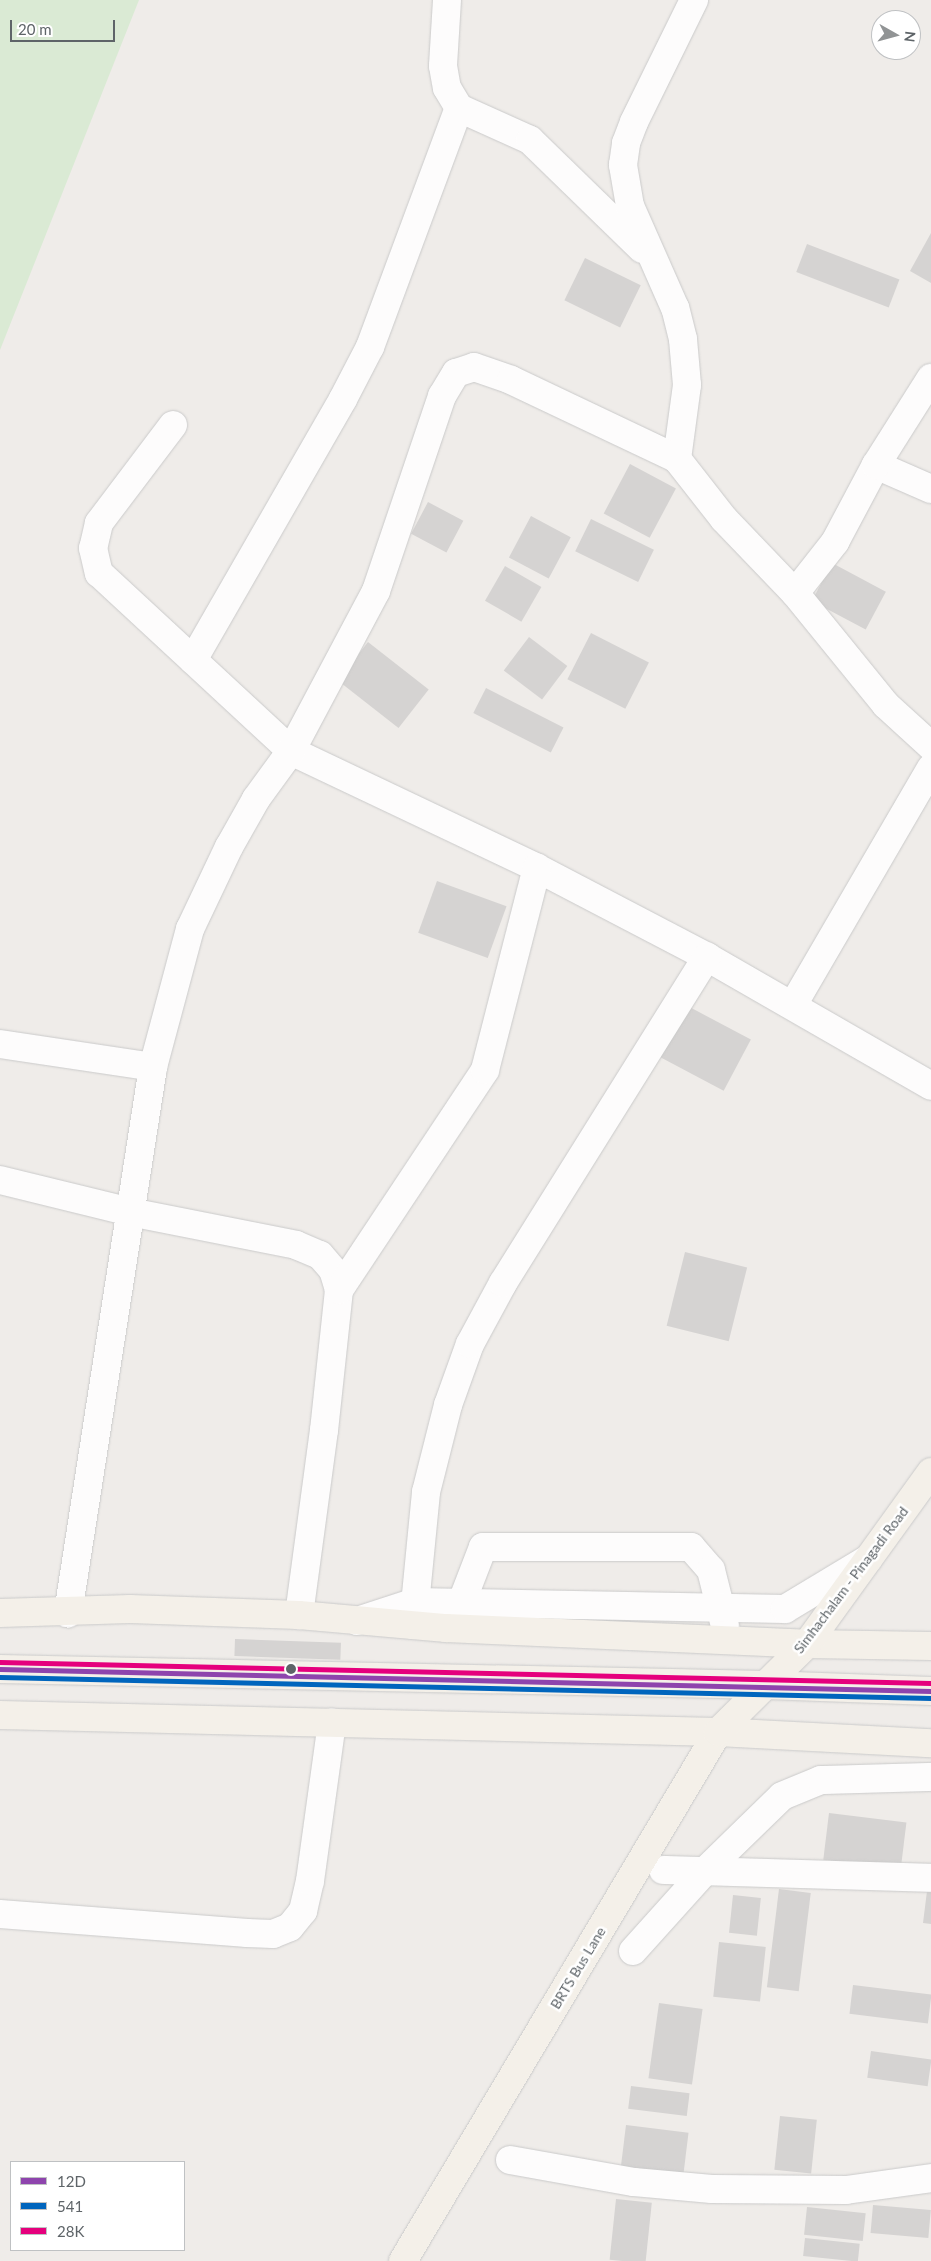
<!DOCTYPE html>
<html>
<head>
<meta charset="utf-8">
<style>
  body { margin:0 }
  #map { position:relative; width:931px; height:2261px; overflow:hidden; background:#efece9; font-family:Lato,sans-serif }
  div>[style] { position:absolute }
  .green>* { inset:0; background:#daead4 }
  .building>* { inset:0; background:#d5d3d2; transform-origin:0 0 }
  .roads { filter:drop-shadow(0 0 1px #cacaca) drop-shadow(0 0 1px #cacaca) }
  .minor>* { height:28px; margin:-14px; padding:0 14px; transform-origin:14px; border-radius:14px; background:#fdfcfc }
  .major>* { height:28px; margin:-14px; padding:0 14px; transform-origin:14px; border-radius:14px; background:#f4f0e9 }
  .bus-1>* { height:5px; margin:-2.5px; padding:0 2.5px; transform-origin:2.5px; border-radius:2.5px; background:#8e44ad }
  .bus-2>* { height:5px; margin:-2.5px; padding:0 2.5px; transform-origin:2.5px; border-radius:2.5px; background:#0065bd }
  .bus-3>* { height:5px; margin:-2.5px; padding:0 2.5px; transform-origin:2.5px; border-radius:2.5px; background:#e5007d }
  .dots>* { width:14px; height:14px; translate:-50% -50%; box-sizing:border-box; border:2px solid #fff; border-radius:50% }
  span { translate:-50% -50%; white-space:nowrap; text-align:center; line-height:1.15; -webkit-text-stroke:5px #fff; paint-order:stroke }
  .street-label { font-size:14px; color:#5e6468 }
  .legend { position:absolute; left:10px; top:2161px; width:175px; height:90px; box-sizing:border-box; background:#fff; border:1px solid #bfc1c3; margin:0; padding:6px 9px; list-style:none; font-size:15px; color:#5e6468 }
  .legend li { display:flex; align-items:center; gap:10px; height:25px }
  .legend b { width:25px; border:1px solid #bfc1c3 }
  .north { position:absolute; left:871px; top:10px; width:50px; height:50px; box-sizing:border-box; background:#fff; border:1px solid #bfc1c3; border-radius:50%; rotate:97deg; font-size:14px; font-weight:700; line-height:20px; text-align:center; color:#5e6468 }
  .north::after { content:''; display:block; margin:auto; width:18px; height:22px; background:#919495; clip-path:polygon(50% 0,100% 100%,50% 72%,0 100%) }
  .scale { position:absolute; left:10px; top:20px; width:105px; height:22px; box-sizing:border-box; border:2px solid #5e6468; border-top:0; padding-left:6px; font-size:15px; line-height:18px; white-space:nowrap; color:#5e6468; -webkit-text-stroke:4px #fff; paint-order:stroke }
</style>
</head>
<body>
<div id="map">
  <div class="green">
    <div style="clip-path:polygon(0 0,139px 0,0 350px)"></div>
  </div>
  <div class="building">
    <div style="clip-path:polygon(931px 233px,931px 283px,910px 271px)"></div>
    <div style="left:807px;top:244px;width:99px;height:30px;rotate:21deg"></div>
    <div style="left:585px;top:258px;width:62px;height:47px;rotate:26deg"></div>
    <div style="left:630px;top:464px;width:52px;height:56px;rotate:28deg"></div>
    <div style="left:428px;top:502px;width:40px;height:36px;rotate:28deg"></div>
    <div style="left:531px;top:516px;width:45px;height:47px;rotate:28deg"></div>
    <div style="left:591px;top:519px;width:70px;height:36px;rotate:26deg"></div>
    <div style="left:832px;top:563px;width:61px;height:43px;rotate:28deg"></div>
    <div style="left:505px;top:566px;width:42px;height:40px;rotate:30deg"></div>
    <div style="left:591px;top:633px;width:65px;height:52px;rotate:27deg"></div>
    <div style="left:529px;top:637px;width:48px;height:42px;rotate:37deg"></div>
    <div style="left:368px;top:642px;width:77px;height:49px;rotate:38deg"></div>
    <div style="left:486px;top:688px;width:87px;height:28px;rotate:27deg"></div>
    <div style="left:437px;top:881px;width:74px;height:55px;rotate:20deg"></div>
    <div style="left:682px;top:1003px;width:78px;height:58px;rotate:28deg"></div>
    <div style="left:685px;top:1252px;width:64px;height:76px;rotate:14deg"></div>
    <div style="left:235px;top:1639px;width:106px;height:17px;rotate:2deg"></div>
    <div style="left:829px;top:1813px;width:78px;height:47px;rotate:7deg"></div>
    <div style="left:779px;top:1889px;width:32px;height:99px;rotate:7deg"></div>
    <div style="clip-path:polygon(927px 1891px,931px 1891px,931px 1924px,923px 1923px)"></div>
    <div style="left:733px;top:1895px;width:28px;height:38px;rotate:6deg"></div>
    <div style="left:719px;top:1942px;width:47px;height:55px;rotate:6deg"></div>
    <div style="left:853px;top:1985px;width:79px;height:29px;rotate:7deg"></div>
    <div style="left:659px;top:2003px;width:44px;height:76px;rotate:8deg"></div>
    <div style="left:871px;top:2051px;width:61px;height:27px;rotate:8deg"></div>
    <div style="left:631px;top:2086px;width:59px;height:23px;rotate:7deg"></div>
    <div style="left:780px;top:2116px;width:37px;height:54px;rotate:6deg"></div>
    <div style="left:626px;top:2125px;width:63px;height:43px;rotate:7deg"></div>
    <div style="left:616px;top:2199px;width:36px;height:61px;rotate:6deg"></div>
    <div style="left:873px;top:2205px;width:58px;height:28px;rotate:5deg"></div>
    <div style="left:807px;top:2207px;width:59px;height:28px;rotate:6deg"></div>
    <div style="left:805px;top:2238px;width:55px;height:18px;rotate:6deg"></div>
  </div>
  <div class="roads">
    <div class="minor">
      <div style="left:447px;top:0;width:66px;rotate:93.5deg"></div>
      <div style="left:443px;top:66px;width:22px;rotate:80deg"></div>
      <div style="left:447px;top:88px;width:23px;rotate:59deg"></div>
      <div style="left:459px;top:108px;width:78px;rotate:24.3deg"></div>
      <div style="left:530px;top:140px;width:156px;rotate:44.2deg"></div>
      <div style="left:173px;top:425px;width:123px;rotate:127.1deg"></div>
      <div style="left:99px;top:523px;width:26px;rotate:103deg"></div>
      <div style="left:93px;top:548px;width:26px;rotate:77deg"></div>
      <div style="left:99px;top:573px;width:262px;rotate:42.8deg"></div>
      <div style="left:291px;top:751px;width:272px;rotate:25.4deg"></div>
      <div style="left:537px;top:868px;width:192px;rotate:27.6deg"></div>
      <div style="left:707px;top:957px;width:258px;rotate:29.9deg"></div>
      <div style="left:677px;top:459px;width:75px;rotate:-82.3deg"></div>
      <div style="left:687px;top:385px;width:46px;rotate:-95deg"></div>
      <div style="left:683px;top:339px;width:32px;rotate:-104deg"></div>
      <div style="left:675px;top:308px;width:111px;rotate:-113.8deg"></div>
      <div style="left:630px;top:206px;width:42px;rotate:-99.7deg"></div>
      <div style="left:623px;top:165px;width:22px;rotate:-82deg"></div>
      <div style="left:626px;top:143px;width:22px;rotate:-69deg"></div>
      <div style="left:634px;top:122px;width:136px;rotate:-63.8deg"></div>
      <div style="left:876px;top:465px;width:60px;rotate:23.6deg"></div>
      <div style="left:795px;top:593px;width:65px;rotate:-51.9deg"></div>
      <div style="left:835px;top:542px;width:87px;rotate:-62deg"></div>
      <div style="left:876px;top:465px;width:103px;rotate:-57.7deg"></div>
      <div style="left:193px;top:660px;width:301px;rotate:-60.1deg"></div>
      <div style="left:343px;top:399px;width:59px;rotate:-62.6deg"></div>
      <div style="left:370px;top:347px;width:255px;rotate:-69.6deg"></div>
      <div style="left:793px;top:1005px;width:274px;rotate:-59.8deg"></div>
      <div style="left:0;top:1044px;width:155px;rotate:8.5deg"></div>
      <div style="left:153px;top:1067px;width:553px;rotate:98.85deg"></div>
      <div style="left:153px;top:1067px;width:143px;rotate:-75deg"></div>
      <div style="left:190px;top:929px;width:91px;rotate:-64.6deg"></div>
      <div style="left:229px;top:847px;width:55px;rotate:-60.6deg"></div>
      <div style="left:256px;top:799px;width:59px;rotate:-53.9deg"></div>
      <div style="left:291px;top:751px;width:181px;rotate:-62deg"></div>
      <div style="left:376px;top:591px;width:206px;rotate:-71.3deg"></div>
      <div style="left:442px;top:396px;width:27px;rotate:-59deg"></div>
      <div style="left:456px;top:373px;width:19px;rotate:-18deg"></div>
      <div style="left:474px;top:367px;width:39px;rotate:19deg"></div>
      <div style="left:511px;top:380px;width:184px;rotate:25.4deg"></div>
      <div style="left:677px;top:459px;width:76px;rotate:51.9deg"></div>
      <div style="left:724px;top:519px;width:103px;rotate:46.2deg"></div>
      <div style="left:795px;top:593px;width:144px;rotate:50.9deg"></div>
      <div style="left:886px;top:705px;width:61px;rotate:42.3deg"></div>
      <div style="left:0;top:1180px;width:134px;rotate:13.8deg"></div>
      <div style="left:130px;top:1212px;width:169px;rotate:11.2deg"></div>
      <div style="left:296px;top:1245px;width:26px;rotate:23deg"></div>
      <div style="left:320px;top:1255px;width:20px;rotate:49deg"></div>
      <div style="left:333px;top:1270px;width:21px;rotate:73deg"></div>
      <div style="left:339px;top:1290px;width:141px;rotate:96.1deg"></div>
      <div style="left:324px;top:1430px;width:187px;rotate:97.7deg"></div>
      <div style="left:339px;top:1290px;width:264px;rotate:-56.4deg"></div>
      <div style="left:485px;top:1070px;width:209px;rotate:-75.6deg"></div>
      <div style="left:456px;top:1617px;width:75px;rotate:-68.9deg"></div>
      <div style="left:483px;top:1547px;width:208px"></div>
      <div style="left:691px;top:1547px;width:30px;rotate:49deg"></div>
      <div style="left:711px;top:1570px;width:58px;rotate:76deg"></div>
      <div style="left:357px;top:1621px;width:62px;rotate:-17.9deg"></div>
      <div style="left:416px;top:1602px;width:369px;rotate:1.1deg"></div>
      <div style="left:785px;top:1609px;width:97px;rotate:-31.1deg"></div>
      <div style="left:413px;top:1625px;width:134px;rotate:-84.4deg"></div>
      <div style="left:426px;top:1492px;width:90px;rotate:-75.8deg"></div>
      <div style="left:448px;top:1405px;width:65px;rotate:-70.2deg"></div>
      <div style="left:470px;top:1344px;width:69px;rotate:-61.6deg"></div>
      <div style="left:503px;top:1283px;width:385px;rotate:-58deg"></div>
      <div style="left:663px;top:1870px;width:268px;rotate:1.7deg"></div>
      <div style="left:0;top:1914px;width:248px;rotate:4.4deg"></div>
      <div style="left:247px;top:1933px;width:26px;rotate:2deg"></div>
      <div style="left:273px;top:1934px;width:18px;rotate:-22deg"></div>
      <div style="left:290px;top:1927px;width:21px;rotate:-51deg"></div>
      <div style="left:303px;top:1911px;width:31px;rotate:-77deg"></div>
      <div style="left:310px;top:1881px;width:160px;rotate:-82.1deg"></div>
      <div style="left:633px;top:1951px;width:108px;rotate:-48deg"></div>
      <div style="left:705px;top:1871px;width:107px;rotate:-44.2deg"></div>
      <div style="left:782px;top:1796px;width:42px;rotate:-22.3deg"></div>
      <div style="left:821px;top:1780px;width:110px;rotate:-1.6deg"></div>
      <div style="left:510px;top:2160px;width:126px;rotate:10.1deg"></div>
      <div style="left:634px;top:2182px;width:78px;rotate:5.1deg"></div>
      <div style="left:712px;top:2189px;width:134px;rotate:0.4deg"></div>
      <div style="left:846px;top:2190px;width:86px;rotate:-8deg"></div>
    </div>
    <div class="major">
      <div style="left:0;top:1613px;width:130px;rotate:-1.8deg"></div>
      <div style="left:130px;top:1609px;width:169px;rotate:2deg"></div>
      <div style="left:299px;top:1615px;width:148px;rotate:5.1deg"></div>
      <div style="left:446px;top:1628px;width:361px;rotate:2.5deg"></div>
      <div style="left:807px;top:1644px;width:124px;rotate:0.9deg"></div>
      <div style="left:0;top:1669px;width:766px;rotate:1.2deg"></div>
      <div style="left:766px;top:1685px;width:165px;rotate:2.1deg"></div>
      <div style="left:0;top:1715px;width:718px;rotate:1.36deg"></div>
      <div style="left:718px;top:1732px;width:213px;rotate:3deg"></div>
      <div style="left:403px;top:2261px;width:616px;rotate:-59.23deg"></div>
      <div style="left:718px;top:1732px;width:125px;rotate:-44.7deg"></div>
      <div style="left:807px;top:1644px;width:212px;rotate:-54.2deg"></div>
    </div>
  </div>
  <div class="bus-1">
    <div style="left:0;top:1669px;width:931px;rotate:1.35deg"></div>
  </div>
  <div class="bus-2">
    <div style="left:0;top:1677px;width:931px;rotate:1.29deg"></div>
  </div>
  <div class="bus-3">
    <div style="left:0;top:1662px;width:931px;rotate:1.29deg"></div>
  </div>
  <div class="dots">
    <div style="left:291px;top:1669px;background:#5e6468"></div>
  </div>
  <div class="street-label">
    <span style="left:851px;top:1580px;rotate:-53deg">Simhachalam - Pinagadi Road</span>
    <span style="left:578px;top:1968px;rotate:-59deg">BRTS Bus Lane</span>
  </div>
  <ul class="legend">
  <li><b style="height:6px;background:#8e44ad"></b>12D</li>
  <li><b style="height:6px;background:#0065bd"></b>541</li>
  <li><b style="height:6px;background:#e5007d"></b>28K</li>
  </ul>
  <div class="north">N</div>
  <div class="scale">20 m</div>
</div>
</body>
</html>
